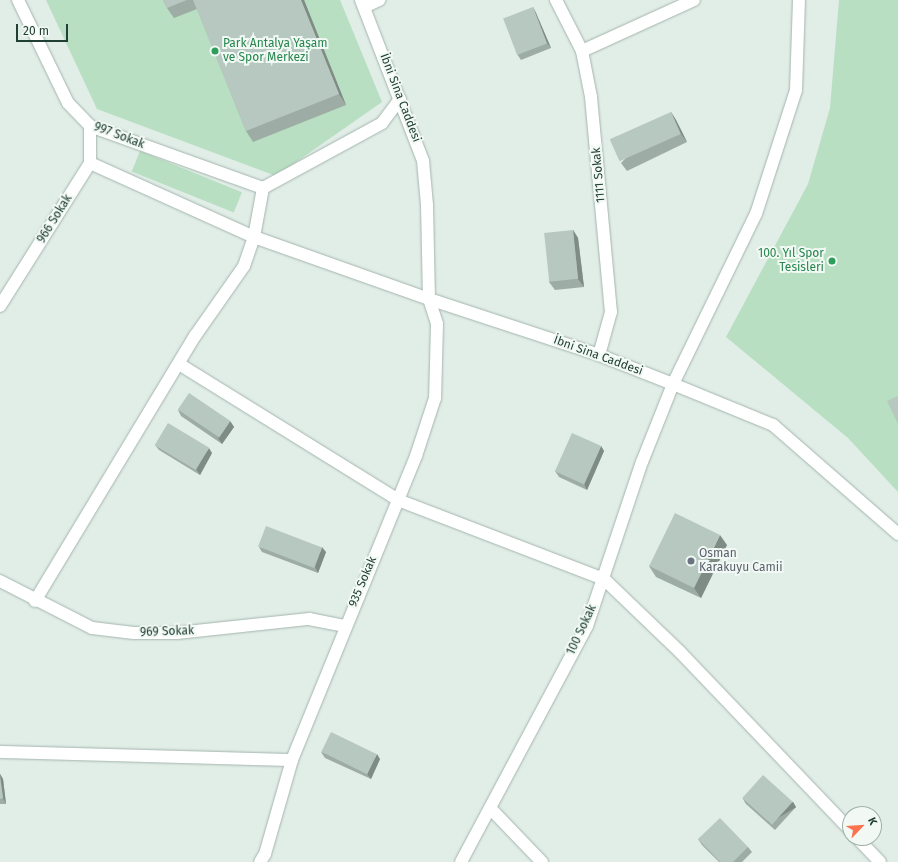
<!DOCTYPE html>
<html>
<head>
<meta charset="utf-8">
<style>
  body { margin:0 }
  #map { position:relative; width:898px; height:862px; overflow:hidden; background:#e1ede7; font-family:"Fira Sans",sans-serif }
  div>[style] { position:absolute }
  .green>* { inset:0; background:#b8dfc1; transform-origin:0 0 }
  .roads { filter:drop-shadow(0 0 1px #a3b5ae) drop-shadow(0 0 1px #a3b5ae) }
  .minor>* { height:12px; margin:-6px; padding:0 6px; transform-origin:6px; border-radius:6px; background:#fff }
  .wall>* { inset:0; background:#9daca5 }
  .shaded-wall>* { inset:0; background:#7f8c86; transform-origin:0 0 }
  .building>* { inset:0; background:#b6c8c0; transform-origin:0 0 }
  .dots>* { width:11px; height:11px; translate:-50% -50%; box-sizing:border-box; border:2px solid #f2f9f5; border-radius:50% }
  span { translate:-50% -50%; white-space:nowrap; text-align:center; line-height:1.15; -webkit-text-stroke:4px #f2f9f5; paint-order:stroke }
  .leisure-label { font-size:12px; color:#27864d }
  .left { translate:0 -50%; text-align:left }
  .right { translate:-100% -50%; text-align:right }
  .street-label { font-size:12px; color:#203f35 }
  .worship-label { font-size:12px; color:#5b616d }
  .north { position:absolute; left:842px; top:806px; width:40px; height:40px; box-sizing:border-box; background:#f2f9f5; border:1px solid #9eafa8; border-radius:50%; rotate:65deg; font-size:11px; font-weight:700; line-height:16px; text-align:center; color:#203f35 }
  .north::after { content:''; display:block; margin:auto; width:14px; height:18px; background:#fc734f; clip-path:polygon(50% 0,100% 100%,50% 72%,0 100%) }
  .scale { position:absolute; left:16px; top:24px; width:52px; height:18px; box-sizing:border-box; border:2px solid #203f35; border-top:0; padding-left:5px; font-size:12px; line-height:14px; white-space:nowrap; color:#203f35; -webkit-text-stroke:3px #f2f9f5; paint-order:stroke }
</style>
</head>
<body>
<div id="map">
  <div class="green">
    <div style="clip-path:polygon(46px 0,340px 0,382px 102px,276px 176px,97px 109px)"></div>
    <div style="clip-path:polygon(839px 0,898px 0,898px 492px,848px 438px,726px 337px,808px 184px,830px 108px)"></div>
    <div style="left:140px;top:151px;width:110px;height:22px;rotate:22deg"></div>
  </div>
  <div class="roads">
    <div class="minor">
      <div style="left:18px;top:0;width:114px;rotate:64.1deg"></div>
      <div style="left:68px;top:103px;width:32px;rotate:46deg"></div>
      <div style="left:90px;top:126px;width:184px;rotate:19.7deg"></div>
      <div style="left:361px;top:0;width:173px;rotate:68.9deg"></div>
      <div style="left:423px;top:161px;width:44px;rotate:84.8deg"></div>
      <div style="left:427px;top:205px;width:94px;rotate:88.8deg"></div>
      <div style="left:429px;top:299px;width:179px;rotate:18.2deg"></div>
      <div style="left:599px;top:355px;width:79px;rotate:21.4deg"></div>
      <div style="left:673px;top:384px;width:189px;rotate:-64deg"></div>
      <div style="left:756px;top:214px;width:130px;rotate:-72.1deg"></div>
      <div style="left:796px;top:90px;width:90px;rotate:-88.1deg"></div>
      <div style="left:556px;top:0;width:57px;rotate:63deg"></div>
      <div style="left:582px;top:51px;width:47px;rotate:78.9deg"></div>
      <div style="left:591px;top:97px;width:216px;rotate:84.7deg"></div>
      <div style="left:611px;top:312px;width:45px;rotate:105.6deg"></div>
      <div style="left:364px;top:7px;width:17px;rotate:-25deg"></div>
      <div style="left:582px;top:51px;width:123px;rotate:-24.5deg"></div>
      <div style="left:90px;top:163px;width:180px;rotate:24.3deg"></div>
      <div style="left:254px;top:237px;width:186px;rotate:19.5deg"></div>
      <div style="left:429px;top:299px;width:26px;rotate:72deg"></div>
      <div style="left:437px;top:324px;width:74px;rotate:91.5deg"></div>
      <div style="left:435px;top:398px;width:61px;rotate:108.1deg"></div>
      <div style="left:416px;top:456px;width:328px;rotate:112.2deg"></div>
      <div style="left:292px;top:760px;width:98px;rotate:106deg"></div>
      <div style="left:265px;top:854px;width:9px;rotate:122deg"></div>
      <div style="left:0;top:306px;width:169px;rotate:-57.8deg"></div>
      <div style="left:90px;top:163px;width:37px;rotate:-90deg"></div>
      <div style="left:179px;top:364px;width:258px;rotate:31.8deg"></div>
      <div style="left:398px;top:500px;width:221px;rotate:21deg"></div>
      <div style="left:604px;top:579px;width:105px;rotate:43.8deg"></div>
      <div style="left:680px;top:652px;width:246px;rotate:46.3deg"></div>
      <div style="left:0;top:581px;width:103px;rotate:27.1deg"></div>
      <div style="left:92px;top:628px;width:42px;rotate:6.8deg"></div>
      <div style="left:134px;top:633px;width:43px"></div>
      <div style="left:177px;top:633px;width:133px;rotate:-6.1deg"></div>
      <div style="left:309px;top:619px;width:37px;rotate:11deg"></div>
      <div style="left:35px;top:601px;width:310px;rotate:-58.9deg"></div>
      <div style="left:195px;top:336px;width:85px;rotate:-55deg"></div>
      <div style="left:244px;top:266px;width:31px;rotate:-71deg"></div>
      <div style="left:254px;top:237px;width:50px;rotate:-79.6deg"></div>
      <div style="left:263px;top:188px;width:136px;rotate:-28.6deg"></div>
      <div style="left:382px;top:123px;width:30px;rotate:-53deg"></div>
      <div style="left:0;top:752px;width:292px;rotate:1.6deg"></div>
      <div style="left:490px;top:808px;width:75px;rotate:46.1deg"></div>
      <div style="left:857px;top:838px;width:33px;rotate:46deg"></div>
      <div style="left:461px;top:862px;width:268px;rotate:-61.9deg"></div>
      <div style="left:587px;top:626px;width:173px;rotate:-71.5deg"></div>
      <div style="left:642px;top:462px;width:84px;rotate:-68.3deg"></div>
      <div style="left:673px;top:384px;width:108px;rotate:22.3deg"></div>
      <div style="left:773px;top:425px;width:166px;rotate:41.1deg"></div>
    </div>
  </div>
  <div class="wall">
    <div style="clip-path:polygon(163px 0,304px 0,346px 105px,253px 142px,246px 131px,197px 9px,174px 18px,167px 8px)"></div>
    <div style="clip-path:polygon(533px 7px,536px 13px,551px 48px,521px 60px,517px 54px)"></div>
    <div style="clip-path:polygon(671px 112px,676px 120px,687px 142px,627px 171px,621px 163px)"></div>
    <div style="clip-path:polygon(573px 230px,578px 238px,584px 287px,555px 290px,549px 282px)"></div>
    <div style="clip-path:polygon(178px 410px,230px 421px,234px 427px,222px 444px,181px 416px)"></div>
    <div style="clip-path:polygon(155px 445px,212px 453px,200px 475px,159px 450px)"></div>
    <div style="clip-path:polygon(601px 446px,604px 451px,587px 490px,559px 477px,555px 471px)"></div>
    <div style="clip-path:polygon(727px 545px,701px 598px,656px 577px,649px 566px)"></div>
    <div style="clip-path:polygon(259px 547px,326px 552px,318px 573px,262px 552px)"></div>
    <div style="clip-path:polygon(321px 752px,380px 759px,371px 779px,325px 758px)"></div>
    <div style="clip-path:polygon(0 774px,3px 779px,6px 804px,0 804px)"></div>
    <div style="clip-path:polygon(743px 799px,793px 802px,796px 807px,775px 830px,746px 804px)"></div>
    <div style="clip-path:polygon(698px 839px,748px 847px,752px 852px,742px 862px,719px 862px,702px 845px)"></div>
  </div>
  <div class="shaded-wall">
    <div style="clip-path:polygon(301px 0,304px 0,346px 105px,339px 94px)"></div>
    <div style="clip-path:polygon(533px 7px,536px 13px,551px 48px,547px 43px)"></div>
    <div style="clip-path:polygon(671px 112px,676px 120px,687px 142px,681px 134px)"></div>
    <div style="clip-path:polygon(573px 230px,578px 238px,584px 287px,578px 279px)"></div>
    <div style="clip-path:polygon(230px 421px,234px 427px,222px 444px,218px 438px)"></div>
    <div style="clip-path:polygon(601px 446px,604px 451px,587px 490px,584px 484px)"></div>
    <div style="clip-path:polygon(209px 448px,212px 453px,200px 475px,196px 469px)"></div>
    <div style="clip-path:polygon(720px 535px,727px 545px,701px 598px,694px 588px)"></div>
    <div style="clip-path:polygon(322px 547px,326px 552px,318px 573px,315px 567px)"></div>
    <div style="clip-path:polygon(377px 754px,380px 759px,371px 779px,367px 774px)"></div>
    <div style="clip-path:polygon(0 774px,3px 779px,6px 804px,3px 798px)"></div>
    <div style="left:793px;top:802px;width:6px;height:31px;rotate:59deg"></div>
  </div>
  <div class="building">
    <div style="clip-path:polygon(163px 0,187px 0,167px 8px)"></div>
    <div style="clip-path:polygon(193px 0,301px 0,339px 94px,246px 131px)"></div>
    <div style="left:533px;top:7px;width:39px;height:32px;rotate:69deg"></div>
    <div style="left:671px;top:112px;width:24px;height:67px;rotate:66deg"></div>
    <div style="left:573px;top:230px;width:49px;height:29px;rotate:84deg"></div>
    <div style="left:189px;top:393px;width:50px;height:20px;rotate:34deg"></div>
    <div style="clip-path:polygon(898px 396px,898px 424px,887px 401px)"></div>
    <div style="left:168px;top:423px;width:48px;height:26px;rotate:31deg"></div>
    <div style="left:572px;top:433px;width:32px;height:42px;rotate:24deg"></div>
    <div style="left:675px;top:513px;width:50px;height:59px;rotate:26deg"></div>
    <div style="left:266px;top:526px;width:60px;height:22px;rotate:21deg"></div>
    <div style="left:331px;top:732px;width:51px;height:22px;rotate:26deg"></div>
    <div style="left:763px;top:775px;width:40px;height:31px;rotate:42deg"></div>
    <div style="clip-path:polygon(0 777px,3px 798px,0 799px)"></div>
    <div style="clip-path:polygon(720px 818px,748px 847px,733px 862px,720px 862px,698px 839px)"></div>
  </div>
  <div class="dots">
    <div style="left:215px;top:51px;background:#2e9e5b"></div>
    <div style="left:832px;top:261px;background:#2e9e5b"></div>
    <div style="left:691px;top:561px;background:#6b7280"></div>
  </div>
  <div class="leisure-label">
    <span class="left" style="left:223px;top:51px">Park Antalya Yaşam<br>ve Spor Merkezi</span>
    <span class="right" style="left:824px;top:261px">100. Yıl Spor<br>Tesisleri</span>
  </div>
  <div class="street-label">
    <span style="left:400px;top:98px;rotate:69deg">İbni Sina Caddesi</span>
    <span style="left:119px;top:136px;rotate:21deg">997 Sokak</span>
    <span style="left:599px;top:175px;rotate:-95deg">1111 Sokak</span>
    <span style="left:55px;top:219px;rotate:-58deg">966 Sokak</span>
    <span style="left:598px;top:356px;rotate:20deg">İbni Sina Caddesi</span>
    <span style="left:363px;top:582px;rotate:-67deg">935 Sokak</span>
    <span style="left:582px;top:630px;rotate:-65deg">100 Sokak</span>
    <span style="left:167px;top:632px;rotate:-2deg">969 Sokak</span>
  </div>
  <div class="worship-label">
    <span class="left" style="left:699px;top:561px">Osman<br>Karakuyu Camii</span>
  </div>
  <div class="north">K</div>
  <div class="scale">20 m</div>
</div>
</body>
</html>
